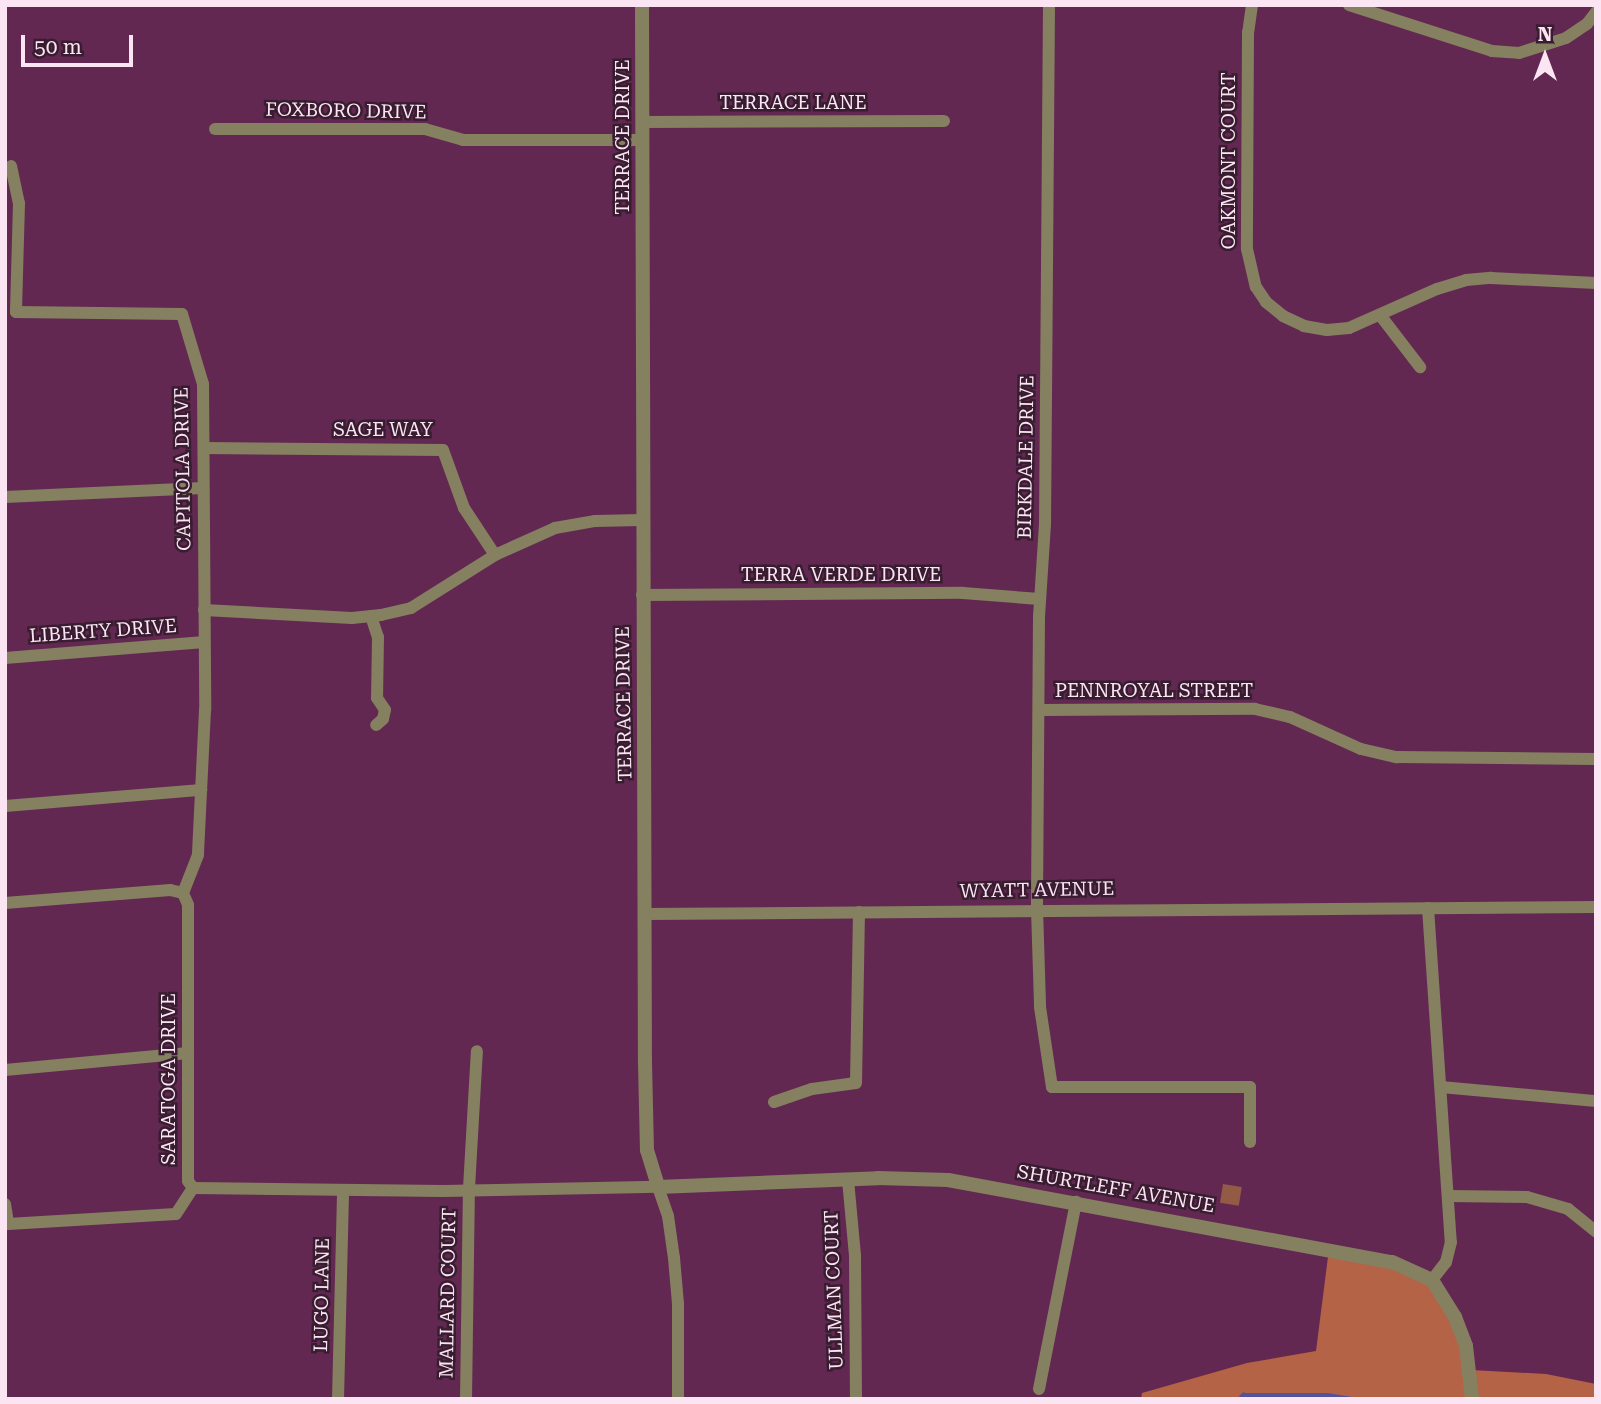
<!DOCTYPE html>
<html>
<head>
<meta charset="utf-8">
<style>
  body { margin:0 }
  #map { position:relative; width:1601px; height:1404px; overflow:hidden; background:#632852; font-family:"Roboto Serif",serif }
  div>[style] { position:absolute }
  .green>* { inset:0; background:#935a46; transform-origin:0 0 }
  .forest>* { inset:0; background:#b56346 }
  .stream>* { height:4.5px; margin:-2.25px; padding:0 2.25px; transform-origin:2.25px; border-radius:2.25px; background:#52539b }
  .minor>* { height:12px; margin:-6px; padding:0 6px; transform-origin:6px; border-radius:6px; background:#858060 }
  .tertiary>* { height:14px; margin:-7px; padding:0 7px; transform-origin:7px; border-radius:7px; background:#858060 }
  span { translate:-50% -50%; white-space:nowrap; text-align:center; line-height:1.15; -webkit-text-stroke:5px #381d30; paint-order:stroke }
  .street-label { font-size:19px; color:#fce5f3 }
  .frame { position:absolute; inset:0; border:7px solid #fce5f3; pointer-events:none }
  .north { position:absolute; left:1510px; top:21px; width:70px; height:70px; -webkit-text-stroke:5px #381d30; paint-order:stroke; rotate:0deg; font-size:19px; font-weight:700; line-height:28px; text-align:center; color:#fce5f3 }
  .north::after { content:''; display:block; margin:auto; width:24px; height:32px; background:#fce5f3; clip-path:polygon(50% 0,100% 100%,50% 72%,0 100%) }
  .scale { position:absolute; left:21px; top:35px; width:112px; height:32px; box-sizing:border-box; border:4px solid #fce5f3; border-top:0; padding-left:9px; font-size:21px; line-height:24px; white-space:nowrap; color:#fce5f3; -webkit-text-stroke:5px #381d30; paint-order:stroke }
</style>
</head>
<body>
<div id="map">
  <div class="green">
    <div style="left:1223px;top:1184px;width:19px;height:19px;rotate:9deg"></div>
  </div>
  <div class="forest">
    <div style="clip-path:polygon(1329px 1249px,1432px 1280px,1471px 1370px,1546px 1374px,1596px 1384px,1596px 1399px,1141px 1399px,1142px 1393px,1247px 1363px,1316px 1351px)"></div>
  </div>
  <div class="stream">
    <div style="left:1239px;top:1399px;width:6px;rotate:-45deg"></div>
    <div style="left:1243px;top:1395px;width:84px"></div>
    <div style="left:1327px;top:1395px;width:25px;rotate:9deg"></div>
  </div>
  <div class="minor">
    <div style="left:1049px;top:5px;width:519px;rotate:90.44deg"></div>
    <div style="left:1045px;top:524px;width:92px;rotate:93.7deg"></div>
    <div style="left:1039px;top:616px;width:293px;rotate:90.4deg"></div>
    <div style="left:1037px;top:909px;width:98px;rotate:88.2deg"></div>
    <div style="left:1040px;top:1007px;width:81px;rotate:81.5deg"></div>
    <div style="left:1052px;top:1087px;width:198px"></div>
    <div style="left:1250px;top:1087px;width:55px;rotate:90deg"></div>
    <div style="left:1252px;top:5px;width:27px;rotate:98deg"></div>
    <div style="left:1248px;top:32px;width:217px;rotate:90.3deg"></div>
    <div style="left:1247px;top:249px;width:39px;rotate:77deg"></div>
    <div style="left:1256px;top:287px;width:18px;rotate:56deg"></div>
    <div style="left:1266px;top:302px;width:22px;rotate:39deg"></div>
    <div style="left:1283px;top:316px;width:23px;rotate:25deg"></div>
    <div style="left:1304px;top:326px;width:23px;rotate:10deg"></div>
    <div style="left:1327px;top:330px;width:22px;rotate:-5deg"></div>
    <div style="left:1349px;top:328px;width:96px;rotate:-23.9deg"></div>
    <div style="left:1437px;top:289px;width:30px;rotate:-17deg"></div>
    <div style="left:1466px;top:280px;width:25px;rotate:-5deg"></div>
    <div style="left:1491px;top:278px;width:105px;rotate:2.7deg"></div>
    <div style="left:1349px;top:5px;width:150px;rotate:17.8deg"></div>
    <div style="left:1492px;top:51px;width:27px;rotate:4deg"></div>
    <div style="left:1519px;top:53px;width:49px;rotate:-17.7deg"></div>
    <div style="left:1566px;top:38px;width:25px;rotate:-34deg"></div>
    <div style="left:1587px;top:24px;width:15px;rotate:-53deg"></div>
    <div style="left:642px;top:122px;width:302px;rotate:-0.2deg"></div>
    <div style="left:215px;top:129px;width:210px"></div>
    <div style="left:425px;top:129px;width:40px;rotate:16deg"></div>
    <div style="left:463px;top:140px;width:179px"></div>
    <div style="left:11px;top:166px;width:38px;rotate:78deg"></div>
    <div style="left:19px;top:203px;width:109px;rotate:91.6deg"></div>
    <div style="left:16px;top:312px;width:166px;rotate:0.7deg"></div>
    <div style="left:182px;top:314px;width:73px;rotate:73.3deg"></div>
    <div style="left:203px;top:384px;width:326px;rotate:89.6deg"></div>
    <div style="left:205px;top:710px;width:145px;rotate:92.8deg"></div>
    <div style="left:198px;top:855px;width:41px;rotate:111.5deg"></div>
    <div style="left:1380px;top:315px;width:66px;rotate:52.4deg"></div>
    <div style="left:204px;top:448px;width:239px;rotate:0.5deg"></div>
    <div style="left:443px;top:450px;width:62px;rotate:70.1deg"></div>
    <div style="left:464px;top:508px;width:56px;rotate:56.6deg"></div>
    <div style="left:5px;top:497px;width:198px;rotate:-2.6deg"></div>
    <div style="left:642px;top:595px;width:321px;rotate:-0.4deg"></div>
    <div style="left:963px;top:593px;width:77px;rotate:4.5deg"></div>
    <div style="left:204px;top:610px;width:148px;rotate:3.1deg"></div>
    <div style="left:352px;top:618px;width:29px;rotate:-6deg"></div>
    <div style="left:381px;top:615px;width:31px;rotate:-13deg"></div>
    <div style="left:411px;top:608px;width:99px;rotate:-32.2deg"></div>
    <div style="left:495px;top:555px;width:66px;rotate:-24.2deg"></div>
    <div style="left:555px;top:528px;width:41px;rotate:-9.9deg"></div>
    <div style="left:595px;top:521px;width:46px;rotate:-1.2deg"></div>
    <div style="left:371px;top:616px;width:22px;rotate:72deg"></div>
    <div style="left:378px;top:637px;width:61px;rotate:90.9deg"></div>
    <div style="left:377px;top:698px;width:14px;rotate:56deg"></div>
    <div style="left:385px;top:710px;width:9px;rotate:103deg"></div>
    <div style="left:383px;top:719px;width:9px;rotate:139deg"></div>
    <div style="left:5px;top:658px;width:200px;rotate:-4.6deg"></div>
    <div style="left:1039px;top:710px;width:216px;rotate:-0.3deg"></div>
    <div style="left:1255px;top:709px;width:36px;rotate:13deg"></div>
    <div style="left:1290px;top:717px;width:78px;rotate:24.3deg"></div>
    <div style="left:1361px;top:749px;width:37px;rotate:13deg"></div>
    <div style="left:1397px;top:757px;width:199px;rotate:0.6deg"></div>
    <div style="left:5px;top:806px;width:197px;rotate:-4.7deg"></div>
    <div style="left:5px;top:903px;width:166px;rotate:-4.5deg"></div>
    <div style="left:170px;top:890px;width:13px;rotate:13deg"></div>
    <div style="left:183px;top:893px;width:13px;rotate:67deg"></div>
    <div style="left:188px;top:905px;width:276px;rotate:90deg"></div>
    <div style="left:188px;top:1181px;width:9px;rotate:54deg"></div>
    <div style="left:193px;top:1188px;width:250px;rotate:0.7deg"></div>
    <div style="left:443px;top:1191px;width:215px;rotate:-1.1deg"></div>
    <div style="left:658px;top:1187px;width:31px;rotate:71deg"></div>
    <div style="left:668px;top:1216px;width:42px;rotate:81.9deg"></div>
    <div style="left:674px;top:1258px;width:46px;rotate:85deg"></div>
    <div style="left:678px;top:1304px;width:95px;rotate:90deg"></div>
    <div style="left:1428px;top:908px;width:335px;rotate:86.1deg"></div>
    <div style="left:1451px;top:1242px;width:21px;rotate:104deg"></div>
    <div style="left:1446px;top:1262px;width:23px;rotate:128deg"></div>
    <div style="left:645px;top:914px;width:951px;rotate:-0.42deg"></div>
    <div style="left:5px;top:1070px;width:184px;rotate:-5.3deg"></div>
    <div style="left:1441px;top:1087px;width:156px;rotate:5.2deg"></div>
    <div style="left:774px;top:1102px;width:40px;rotate:-18.9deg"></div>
    <div style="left:812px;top:1089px;width:44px;rotate:-7.8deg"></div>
    <div style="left:856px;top:1083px;width:171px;rotate:-89deg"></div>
    <div style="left:848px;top:1180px;width:76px;rotate:84.7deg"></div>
    <div style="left:855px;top:1256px;width:143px;rotate:89.6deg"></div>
    <div style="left:1449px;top:1196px;width:78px;rotate:0.7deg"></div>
    <div style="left:1527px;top:1197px;width:43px;rotate:16.3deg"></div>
    <div style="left:1568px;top:1209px;width:36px;rotate:39deg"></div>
    <div style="left:5px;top:1204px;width:20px;rotate:81deg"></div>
    <div style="left:8px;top:1224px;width:168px;rotate:-3.4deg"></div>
    <div style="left:176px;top:1214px;width:31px;rotate:-57deg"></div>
    <div style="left:1039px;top:1389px;width:191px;rotate:-78.8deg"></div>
    <div style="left:338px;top:1399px;width:208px;rotate:-88.6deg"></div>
    <div style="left:466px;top:1399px;width:211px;rotate:-89.2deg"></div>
    <div style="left:469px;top:1188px;width:137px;rotate:-86.7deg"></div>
  </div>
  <div class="tertiary">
    <div style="left:642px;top:5px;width:1058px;rotate:89.84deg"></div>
    <div style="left:645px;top:1063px;width:87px;rotate:88.7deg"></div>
    <div style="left:647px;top:1150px;width:39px;rotate:73deg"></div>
    <div style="left:658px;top:1187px;width:220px;rotate:-2.3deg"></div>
    <div style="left:878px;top:1178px;width:70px;rotate:1.6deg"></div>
    <div style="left:948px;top:1180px;width:452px;rotate:10.5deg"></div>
    <div style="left:1392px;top:1262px;width:44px;rotate:24.2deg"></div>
    <div style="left:1432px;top:1280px;width:44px;rotate:58.1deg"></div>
    <div style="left:1455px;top:1317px;width:31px;rotate:69deg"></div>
    <div style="left:1466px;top:1346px;width:53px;rotate:83.5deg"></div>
  </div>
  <div class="street-label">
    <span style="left:793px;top:103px">TERRACE LANE</span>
    <span style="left:346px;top:111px;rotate:1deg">FOXBORO DRIVE</span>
    <span style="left:623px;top:137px;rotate:-90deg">TERRACE DRIVE</span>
    <span style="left:1229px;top:161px;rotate:-90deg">OAKMONT COURT</span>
    <span style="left:383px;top:430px">SAGE WAY</span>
    <span style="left:1026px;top:457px;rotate:-89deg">BIRKDALE DRIVE</span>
    <span style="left:183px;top:469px;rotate:-91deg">CAPITOLA DRIVE</span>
    <span style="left:841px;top:575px">TERRA VERDE DRIVE</span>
    <span style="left:103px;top:631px;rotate:-4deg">LIBERTY DRIVE</span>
    <span style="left:1154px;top:691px">PENNROYAL STREET</span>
    <span style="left:624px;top:704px;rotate:-91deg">TERRACE DRIVE</span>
    <span style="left:1037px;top:890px;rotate:-1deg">WYATT AVENUE</span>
    <span style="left:169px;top:1079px;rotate:-90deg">SARATOGA DRIVE</span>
    <span style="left:1116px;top:1189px;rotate:10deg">SHURTLEFF AVENUE</span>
    <span style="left:834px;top:1290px;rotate:-92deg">ULLMAN COURT</span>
    <span style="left:448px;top:1293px;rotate:-89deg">MALLARD COURT</span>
    <span style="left:322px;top:1295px;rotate:-89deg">LUGO LANE</span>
  </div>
  <div class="frame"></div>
  <div class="north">N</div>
  <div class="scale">50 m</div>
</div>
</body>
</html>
